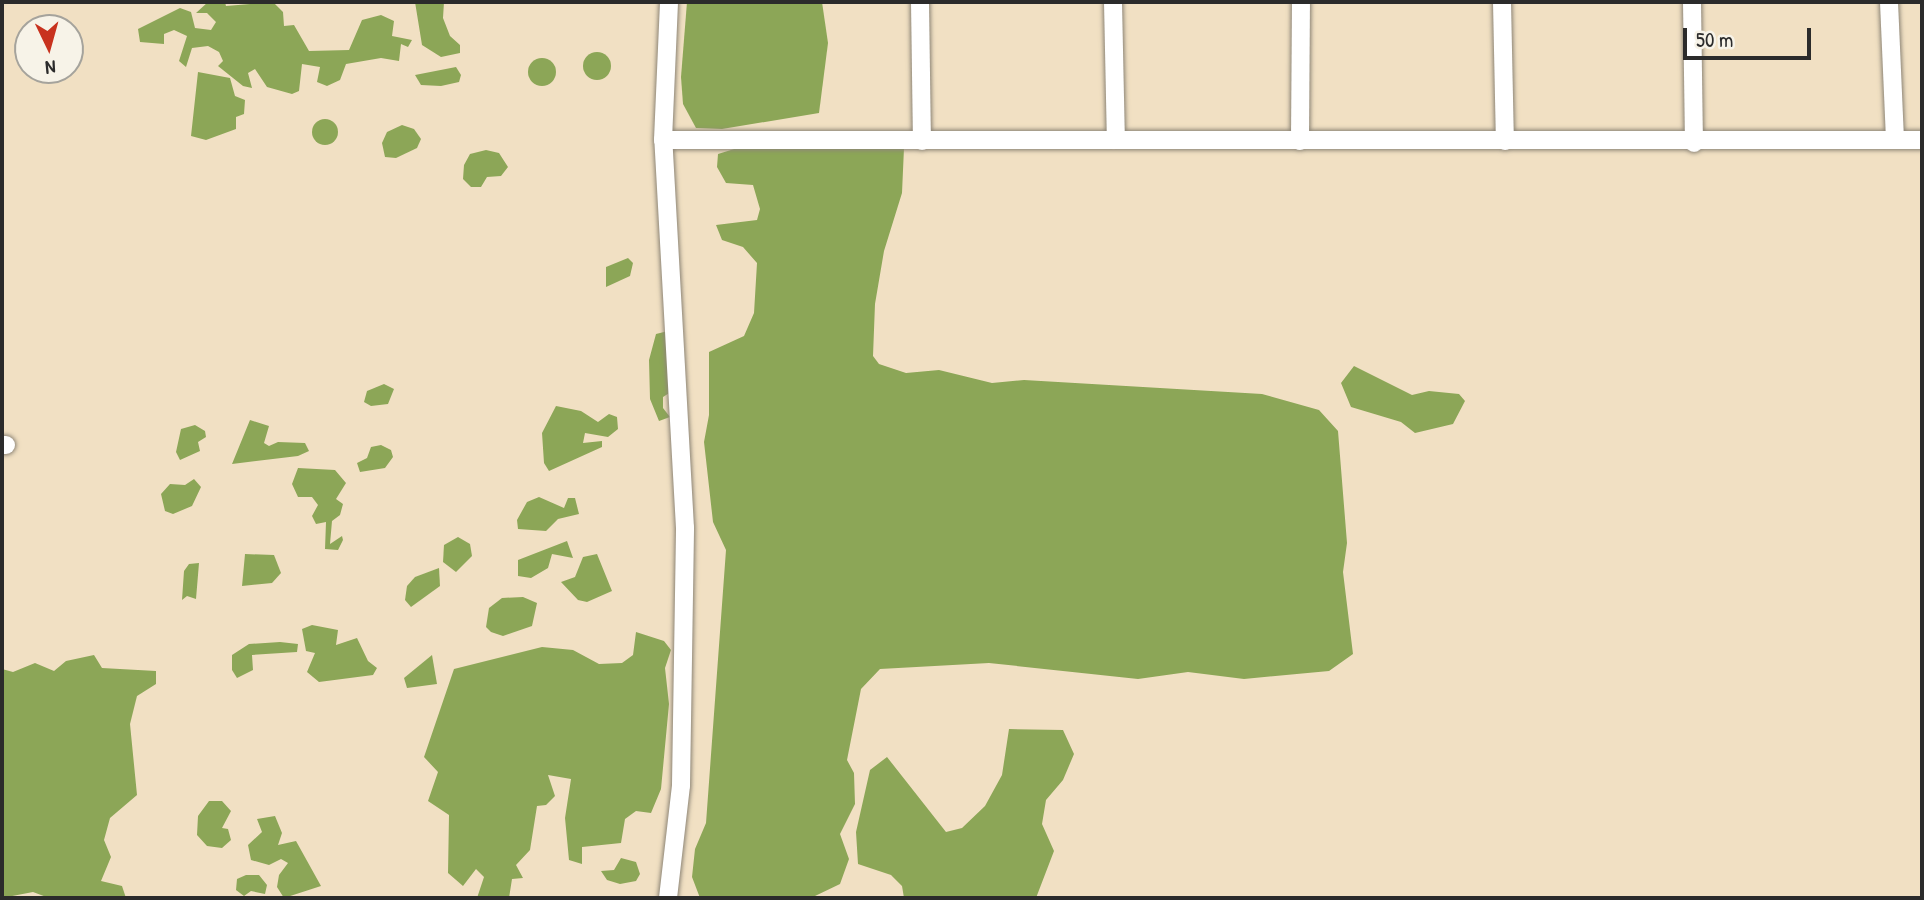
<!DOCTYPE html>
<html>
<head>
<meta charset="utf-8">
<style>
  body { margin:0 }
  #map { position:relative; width:1924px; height:900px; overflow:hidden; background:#f1e0c3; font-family:"Patrick Hand",sans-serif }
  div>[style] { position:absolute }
  .forest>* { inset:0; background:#8ca657 }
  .round { border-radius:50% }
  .roads { filter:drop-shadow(0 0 2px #8e8677) drop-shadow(0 0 2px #8e8677) }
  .minor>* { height:18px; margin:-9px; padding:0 9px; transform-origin:9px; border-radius:9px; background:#fff }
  span { translate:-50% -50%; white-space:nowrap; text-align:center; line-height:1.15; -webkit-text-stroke:6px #f7f3e8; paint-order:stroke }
  .frame { position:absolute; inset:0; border:4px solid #2b2b2b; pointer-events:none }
  .north { position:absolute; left:14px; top:14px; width:70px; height:70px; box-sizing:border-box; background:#f7f3e8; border:2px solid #a5a39c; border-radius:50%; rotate:175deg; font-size:19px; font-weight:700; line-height:28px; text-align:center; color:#2b2b2b }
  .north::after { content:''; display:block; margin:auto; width:24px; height:32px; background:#c8321e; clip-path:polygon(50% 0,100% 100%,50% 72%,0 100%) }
  .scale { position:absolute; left:1683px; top:28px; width:128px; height:32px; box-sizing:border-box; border:4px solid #2b2b2b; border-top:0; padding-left:9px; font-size:21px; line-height:24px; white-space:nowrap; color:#2b2b2b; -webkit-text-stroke:5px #f7f3e8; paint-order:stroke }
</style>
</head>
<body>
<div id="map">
  <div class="forest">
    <div style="clip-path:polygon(208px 2px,225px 2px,226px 6px,273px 2px,283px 12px,284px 26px,294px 25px,309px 51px,349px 50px,362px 20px,381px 15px,394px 21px,392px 36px,412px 40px,408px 47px,401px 44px,399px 61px,381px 58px,346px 64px,340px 80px,327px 86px,317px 82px,320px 67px,302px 64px,299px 91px,292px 94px,267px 87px,255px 69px,248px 73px,252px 88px,243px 86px,218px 66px,223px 61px,219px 52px,208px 46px,192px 48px,186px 67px,179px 61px,187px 36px,174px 30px,164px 34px,164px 44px,140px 42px,138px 29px,180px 8px,191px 12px,195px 28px,211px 30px,216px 22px,207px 13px,196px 13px)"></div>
    <div style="clip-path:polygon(415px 2px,444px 2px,443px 18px,450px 36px,460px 45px,460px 53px,441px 57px,422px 45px)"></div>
    <div style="clip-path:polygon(687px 2px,822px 2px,828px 43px,819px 113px,722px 129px,696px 128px,683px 104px,681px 77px)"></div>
    <div class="round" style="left:583px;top:52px;width:28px;height:28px"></div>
    <div class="round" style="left:528px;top:58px;width:28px;height:28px"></div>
    <div style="clip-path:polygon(456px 67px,461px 75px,459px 82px,441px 86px,421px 85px,415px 75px)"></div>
    <div style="clip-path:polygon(198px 72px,230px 78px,235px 96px,245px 100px,244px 114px,236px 117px,236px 129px,206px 140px,191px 136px)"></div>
    <div class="round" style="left:312px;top:119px;width:26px;height:26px"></div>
    <div style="clip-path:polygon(402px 125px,414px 129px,421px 139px,417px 148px,396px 158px,385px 157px,382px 143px,387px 132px)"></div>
    <div style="clip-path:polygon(747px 145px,904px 148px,902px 193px,884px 251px,875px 304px,873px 356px,879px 364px,906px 373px,939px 370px,992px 383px,1024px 380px,1262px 394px,1319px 410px,1338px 431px,1347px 543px,1343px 572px,1353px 654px,1329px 671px,1244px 679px,1188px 672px,1138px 679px,989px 663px,880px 669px,861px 689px,847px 760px,854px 773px,855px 804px,840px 834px,849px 859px,840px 884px,815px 896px,700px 898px,692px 877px,695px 849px,706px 823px,726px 550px,713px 522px,704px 442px,709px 415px,709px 352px,744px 336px,754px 313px,757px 263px,743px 247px,722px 240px,716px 225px,757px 220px,760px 209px,753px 185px,726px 183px,717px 167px,718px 154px)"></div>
    <div style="clip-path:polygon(486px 150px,499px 153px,508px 167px,501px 176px,487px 177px,481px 187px,471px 187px,463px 179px,464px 165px,470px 154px)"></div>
    <div style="clip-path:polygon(628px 258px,633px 263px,630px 276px,606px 287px,606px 267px)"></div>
    <div style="clip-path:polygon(668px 331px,674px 390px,663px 397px,663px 408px,670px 417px,659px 421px,650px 399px,649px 360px,656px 334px)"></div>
    <div style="clip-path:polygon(1354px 366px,1412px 395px,1429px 391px,1459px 394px,1465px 401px,1453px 424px,1415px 433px,1401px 422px,1351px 407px,1341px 383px)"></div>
    <div style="clip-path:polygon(384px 384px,394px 389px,388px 404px,371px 406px,364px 402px,367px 391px)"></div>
    <div style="clip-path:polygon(556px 406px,581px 411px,598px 422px,609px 414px,617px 417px,618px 429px,608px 437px,585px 433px,583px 443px,602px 441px,602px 447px,549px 471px,544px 463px,542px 433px)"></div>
    <div style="clip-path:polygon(250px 420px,269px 426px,264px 443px,269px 446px,278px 442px,305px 443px,309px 451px,298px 456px,232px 464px)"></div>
    <div style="clip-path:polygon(195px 425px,205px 431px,206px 437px,198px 442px,200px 451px,180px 460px,176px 452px,181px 429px)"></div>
    <div style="clip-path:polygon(381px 445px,391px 450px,393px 457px,385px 468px,360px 472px,357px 463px,367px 458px,371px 447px)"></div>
    <div style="clip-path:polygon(298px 468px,335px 470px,346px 483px,336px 499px,343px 504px,340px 515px,332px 521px,330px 544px,342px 536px,343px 540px,338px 550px,325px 549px,326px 522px,316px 524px,312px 516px,318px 505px,312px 497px,298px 497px,292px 484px)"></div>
    <div style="clip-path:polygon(194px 479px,201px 487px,192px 506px,173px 514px,165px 511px,161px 494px,170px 484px,185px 485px)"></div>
    <div style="clip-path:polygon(539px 497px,564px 508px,568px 498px,575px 498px,579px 514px,558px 519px,546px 531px,518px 529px,517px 520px,527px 502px)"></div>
    <div style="clip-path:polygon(458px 537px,470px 544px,472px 556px,456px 572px,443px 562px,444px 545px)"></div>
    <div style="clip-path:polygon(567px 541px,573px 558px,552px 554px,548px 568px,531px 578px,518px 576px,518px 560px)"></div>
    <div style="clip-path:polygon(245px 554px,274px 555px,281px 573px,272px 583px,242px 586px)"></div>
    <div style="clip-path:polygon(597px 554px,612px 591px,587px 602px,578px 600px,561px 582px,575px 577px,583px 557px)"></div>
    <div style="clip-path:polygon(199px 563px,196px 599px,187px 596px,182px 600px,184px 571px,189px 564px)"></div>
    <div style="clip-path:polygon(439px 568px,440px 586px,411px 607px,405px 600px,407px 586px,415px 577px)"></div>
    <div style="clip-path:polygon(523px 597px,537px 603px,532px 626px,503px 636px,491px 632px,486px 627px,489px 608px,502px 598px)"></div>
    <div style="clip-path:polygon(312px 625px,338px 630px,336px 645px,357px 638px,368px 661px,377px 668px,373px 675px,319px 682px,307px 672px,315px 653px,306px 651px,302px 629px)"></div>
    <div style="clip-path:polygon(636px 632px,664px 641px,671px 650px,665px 668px,669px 704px,661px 789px,651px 813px,636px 811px,625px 819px,621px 843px,582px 847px,582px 864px,569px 860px,565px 818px,571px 779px,548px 775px,555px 796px,546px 805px,537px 806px,530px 850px,516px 865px,523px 878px,512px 879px,509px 898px,477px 898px,484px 877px,476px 869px,463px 886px,448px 873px,449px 815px,428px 801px,438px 772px,424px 757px,454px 669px,542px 647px,573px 650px,599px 664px,622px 663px,633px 655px)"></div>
    <div style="clip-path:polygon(249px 644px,280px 642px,298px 644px,297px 652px,252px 655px,253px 670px,237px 678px,232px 670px,232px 655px)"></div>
    <div style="clip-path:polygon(94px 655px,102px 668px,156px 671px,156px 684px,137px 696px,130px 724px,137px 795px,110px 818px,104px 840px,111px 857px,101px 881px,122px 886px,126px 898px,49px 898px,33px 892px,2px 898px,2px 669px,13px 672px,35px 663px,54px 671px,66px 661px)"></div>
    <div style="clip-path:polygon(432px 655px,437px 684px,407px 688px,404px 678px)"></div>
    <div style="clip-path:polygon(1009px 729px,1063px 730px,1074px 754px,1063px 780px,1046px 800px,1042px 824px,1054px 851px,1036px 898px,904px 898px,902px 886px,891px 875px,858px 864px,856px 832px,870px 770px,887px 757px,946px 832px,962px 828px,985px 806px,1002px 775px)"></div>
    <div style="clip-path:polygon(209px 801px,222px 801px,231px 811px,222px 828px,228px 829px,231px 840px,222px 848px,207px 846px,197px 835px,198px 816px)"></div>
    <div style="clip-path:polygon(275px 816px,282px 833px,278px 845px,296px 841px,321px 886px,284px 898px,277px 887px,279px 875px,288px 863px,281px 859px,269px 865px,251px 860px,248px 845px,262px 832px,257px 819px)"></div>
    <div style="clip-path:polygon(621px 858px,636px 862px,640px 874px,636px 881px,620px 884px,607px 880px,601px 871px,614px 870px)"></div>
    <div style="clip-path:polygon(246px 875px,259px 875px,267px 885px,265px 894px,251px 891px,244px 896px,236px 890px,237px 879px)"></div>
  </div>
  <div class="roads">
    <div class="minor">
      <div style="left:920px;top:2px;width:139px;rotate:89.2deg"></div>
      <div style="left:1113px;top:2px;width:138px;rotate:88.8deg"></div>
      <div style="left:1502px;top:2px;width:139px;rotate:88.8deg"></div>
      <div style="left:1692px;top:2px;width:141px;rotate:89.2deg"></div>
      <div style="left:1889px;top:2px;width:138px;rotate:87.5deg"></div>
      <div style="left:663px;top:140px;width:1259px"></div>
      <div style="left:1300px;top:141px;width:139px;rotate:-89.6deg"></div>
      <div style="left:2px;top:445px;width:4px"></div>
      <div style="left:668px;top:898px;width:114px;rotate:-83.4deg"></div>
      <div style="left:681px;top:785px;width:257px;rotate:-89.1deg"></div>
      <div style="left:685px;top:528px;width:389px;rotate:-93.2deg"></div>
      <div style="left:663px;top:140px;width:138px;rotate:-87.5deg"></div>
    </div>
  </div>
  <div class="frame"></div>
  <div class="north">N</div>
  <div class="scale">50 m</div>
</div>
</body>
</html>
